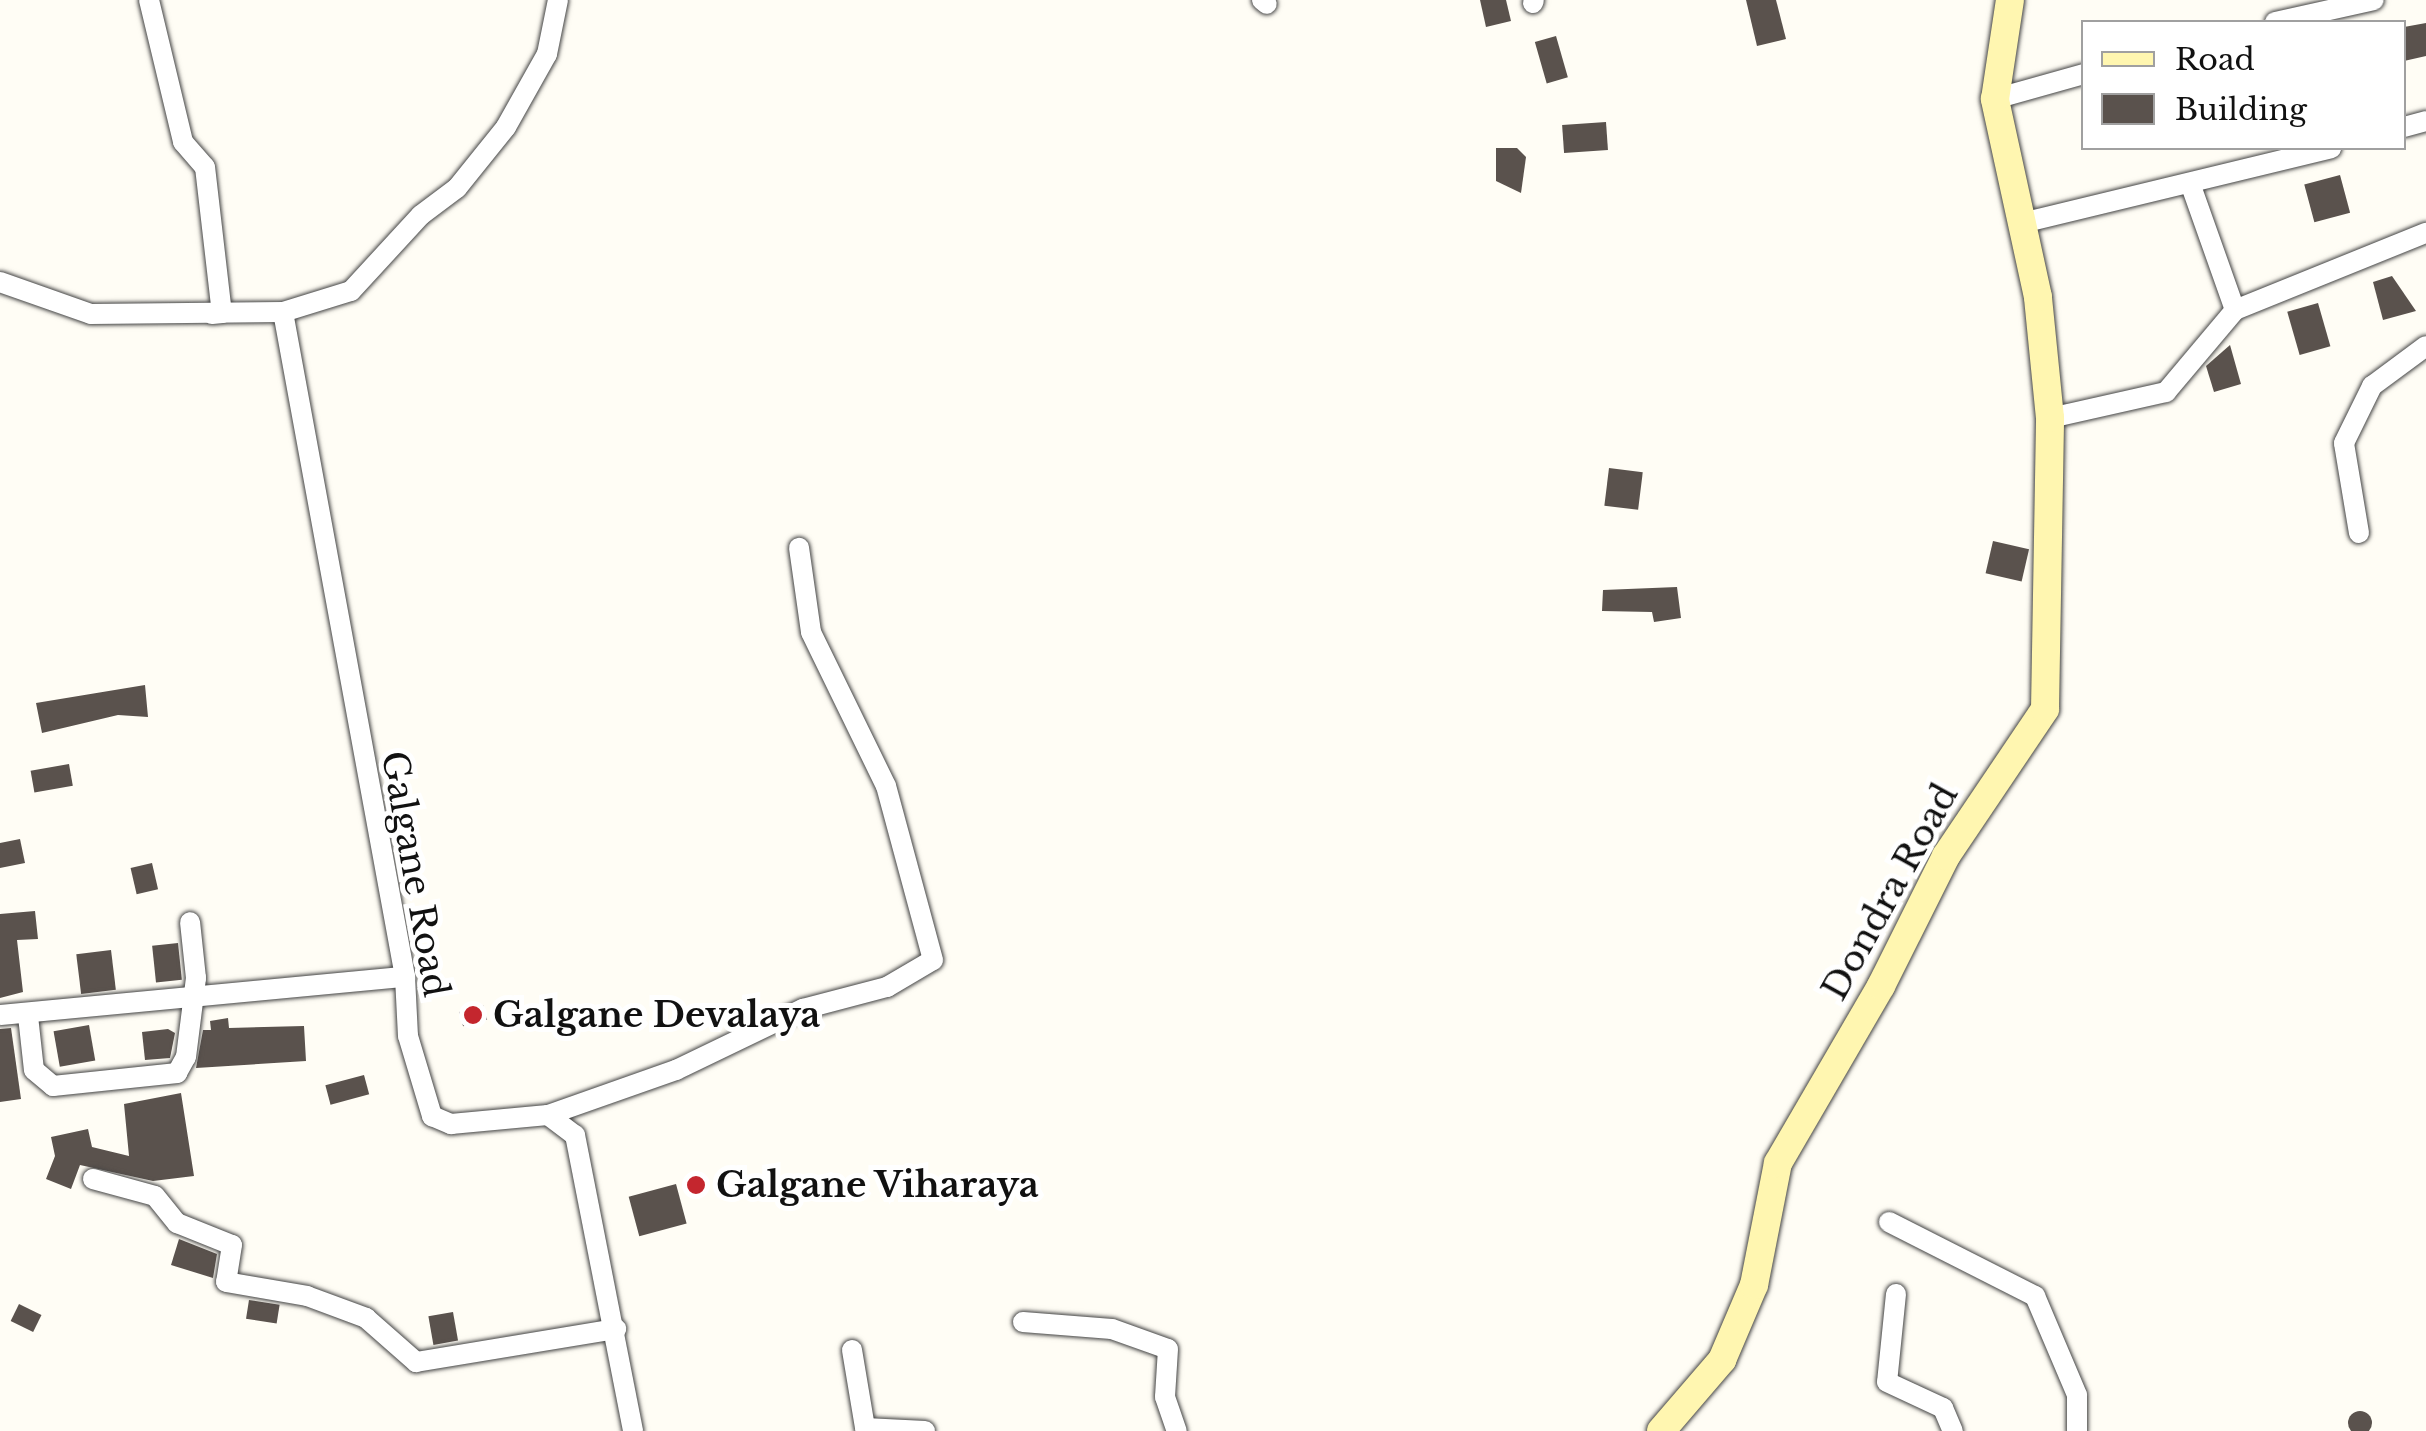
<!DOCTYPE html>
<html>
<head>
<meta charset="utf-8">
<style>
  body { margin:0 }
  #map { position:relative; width:2426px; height:1431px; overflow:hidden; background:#fffdf5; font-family:"Libre Baskerville",serif }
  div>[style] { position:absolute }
  .building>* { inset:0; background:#5a524d; transform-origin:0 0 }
  .round { border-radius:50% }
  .roads { filter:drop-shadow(0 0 2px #444) drop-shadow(0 0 2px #444) }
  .street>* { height:20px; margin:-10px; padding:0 10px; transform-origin:10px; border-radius:10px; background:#fff }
  .secondary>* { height:28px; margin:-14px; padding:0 14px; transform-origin:14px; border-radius:14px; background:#fff6b0 }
  .dots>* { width:28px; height:28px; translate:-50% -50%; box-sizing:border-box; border:5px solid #fff; border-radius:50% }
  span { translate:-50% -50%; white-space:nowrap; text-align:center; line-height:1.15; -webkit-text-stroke:10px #fff; paint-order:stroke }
  .street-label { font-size:35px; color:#111 }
  .poi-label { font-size:35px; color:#111; font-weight:700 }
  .left { translate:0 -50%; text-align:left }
  .legend { position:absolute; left:2081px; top:20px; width:325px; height:130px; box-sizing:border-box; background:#fff; border:2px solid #a0a0a0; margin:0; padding:12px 18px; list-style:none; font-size:30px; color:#111 }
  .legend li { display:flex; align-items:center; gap:20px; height:50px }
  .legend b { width:50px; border:2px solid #a0a0a0 }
</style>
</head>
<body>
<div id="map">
  <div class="building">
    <div style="clip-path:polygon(1480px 0,1506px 0,1511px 21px,1486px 27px)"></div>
    <div style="clip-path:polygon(1746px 0,1776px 0,1786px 39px,1757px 46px)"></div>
    <div style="clip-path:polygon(2426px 23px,2426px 56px,2404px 61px,2404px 27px)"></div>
    <div style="left:1556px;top:36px;width:43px;height:22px;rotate:74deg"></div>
    <div style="left:1606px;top:122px;width:28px;height:44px;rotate:86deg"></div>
    <div style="clip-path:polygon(1496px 148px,1517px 148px,1526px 157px,1521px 193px,1496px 181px)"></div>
    <div style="left:2340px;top:175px;width:39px;height:37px;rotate:75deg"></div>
    <div style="clip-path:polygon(2392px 276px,2416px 311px,2383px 320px,2373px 282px)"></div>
    <div style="left:2318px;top:303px;width:45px;height:32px;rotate:74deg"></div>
    <div style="clip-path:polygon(2230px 345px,2241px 384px,2214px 392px,2206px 366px)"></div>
    <div style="left:1609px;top:468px;width:34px;height:38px;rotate:7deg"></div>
    <div style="left:1993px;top:541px;width:37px;height:33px;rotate:13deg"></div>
    <div style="clip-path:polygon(1677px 587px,1681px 618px,1654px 622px,1652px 612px,1602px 611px,1603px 590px)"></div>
    <div style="clip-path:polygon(145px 685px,148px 717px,118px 715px,42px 733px,36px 703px)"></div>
    <div style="left:69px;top:764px;width:22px;height:39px;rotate:80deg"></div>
    <div style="clip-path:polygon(20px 839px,25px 863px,0 868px,0 843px)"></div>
    <div style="left:152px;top:863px;width:27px;height:22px;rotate:77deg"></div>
    <div style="clip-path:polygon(35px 911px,38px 939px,17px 940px,23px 992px,0 998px,0 914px)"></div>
    <div style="left:178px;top:943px;width:37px;height:26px;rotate:84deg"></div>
    <div style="left:111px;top:950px;width:40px;height:35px;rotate:83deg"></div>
    <div style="left:483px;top:1005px;width:15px;height:25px;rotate:74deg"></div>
    <div style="clip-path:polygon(228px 1018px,229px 1028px,304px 1026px,306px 1061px,196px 1068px,203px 1030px,211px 1030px,210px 1021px)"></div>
    <div style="left:89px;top:1025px;width:36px;height:36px;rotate:80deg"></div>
    <div style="clip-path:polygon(11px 1028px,21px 1099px,0 1102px,0 1029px)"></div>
    <div style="clip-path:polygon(168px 1029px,175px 1033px,170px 1058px,145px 1060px,142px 1032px)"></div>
    <div style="left:364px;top:1075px;width:20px;height:40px;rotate:75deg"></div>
    <div style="clip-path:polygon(181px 1093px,194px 1176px,153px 1181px,80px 1165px,71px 1189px,46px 1179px,55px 1156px,51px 1137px,88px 1129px,92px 1147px,129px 1156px,124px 1104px)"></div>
    <div style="left:676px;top:1184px;width:41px;height:49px;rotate:75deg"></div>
    <div style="clip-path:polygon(179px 1239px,217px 1254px,213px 1278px,171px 1265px)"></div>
    <div style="left:249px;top:1300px;width:31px;height:19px;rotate:9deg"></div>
    <div style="left:19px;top:1304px;width:25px;height:19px;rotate:26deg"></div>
    <div style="left:453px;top:1312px;width:29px;height:25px;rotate:80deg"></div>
    <div class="round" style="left:2348px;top:1411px;width:24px;height:24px"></div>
  </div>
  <div class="roads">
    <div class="street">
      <div style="left:149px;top:0;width:146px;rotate:76.5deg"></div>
      <div style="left:183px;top:142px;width:33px;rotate:49deg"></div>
      <div style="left:205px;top:167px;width:147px;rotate:83.4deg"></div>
      <div style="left:222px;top:313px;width:10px;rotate:174deg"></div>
      <div style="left:1262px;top:0;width:6px;rotate:39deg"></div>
      <div style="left:1533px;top:3px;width:3px;rotate:-72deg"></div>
      <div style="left:2275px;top:22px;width:101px;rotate:-12.5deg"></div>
      <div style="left:1995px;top:99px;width:92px;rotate:-15.7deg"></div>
      <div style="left:2404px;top:127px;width:23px;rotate:-15deg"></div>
      <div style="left:2190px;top:183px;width:135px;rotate:70.5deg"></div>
      <div style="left:2235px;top:310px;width:206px;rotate:-22deg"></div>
      <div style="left:2022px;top:223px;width:318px;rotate:-13.6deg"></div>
      <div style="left:0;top:282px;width:96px;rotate:19.4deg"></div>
      <div style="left:91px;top:314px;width:192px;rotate:-0.6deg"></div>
      <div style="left:283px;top:312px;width:71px;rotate:-17.2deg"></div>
      <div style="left:351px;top:291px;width:103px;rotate:-47.4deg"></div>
      <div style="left:421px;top:215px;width:45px;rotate:-36.9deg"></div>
      <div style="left:457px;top:188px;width:78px;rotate:-51.2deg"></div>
      <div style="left:506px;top:127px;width:84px;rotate:-60.7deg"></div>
      <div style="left:547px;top:54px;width:55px;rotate:-78.5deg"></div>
      <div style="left:283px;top:312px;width:676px;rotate:79.6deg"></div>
      <div style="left:405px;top:977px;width:59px;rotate:87.1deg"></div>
      <div style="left:408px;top:1036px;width:84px;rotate:73.3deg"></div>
      <div style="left:432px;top:1116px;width:21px;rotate:23deg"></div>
      <div style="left:451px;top:1124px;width:97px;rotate:-5.3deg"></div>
      <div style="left:548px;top:1115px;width:34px;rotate:37deg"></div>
      <div style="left:575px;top:1135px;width:302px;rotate:78.9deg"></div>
      <div style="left:2050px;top:418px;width:119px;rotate:-12.6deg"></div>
      <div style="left:2166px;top:392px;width:107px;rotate:-49.9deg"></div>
      <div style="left:2359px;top:533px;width:91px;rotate:-99.5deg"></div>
      <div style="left:2344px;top:443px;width:64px;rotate:-63.8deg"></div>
      <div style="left:2372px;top:386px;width:67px;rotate:-36.5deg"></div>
      <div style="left:0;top:1015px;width:407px;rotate:-5.4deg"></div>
      <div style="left:28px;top:1016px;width:54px;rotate:83.7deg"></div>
      <div style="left:34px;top:1070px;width:25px;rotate:40deg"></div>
      <div style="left:53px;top:1086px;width:125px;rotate:-6deg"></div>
      <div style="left:177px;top:1073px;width:18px;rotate:-61deg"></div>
      <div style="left:186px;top:1057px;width:80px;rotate:-82.8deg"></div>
      <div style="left:196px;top:978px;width:56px;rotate:-96.1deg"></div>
      <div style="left:548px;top:1115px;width:136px;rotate:-19.4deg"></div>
      <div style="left:676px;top:1070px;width:141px;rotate:-25.7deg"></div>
      <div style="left:803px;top:1009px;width:87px;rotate:-14.7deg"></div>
      <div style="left:887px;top:987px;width:53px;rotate:-30.4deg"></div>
      <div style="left:933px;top:960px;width:180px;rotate:-105.1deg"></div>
      <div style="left:886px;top:786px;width:171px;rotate:-116deg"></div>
      <div style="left:811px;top:632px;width:85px;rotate:-98.1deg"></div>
      <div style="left:93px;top:1179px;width:64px;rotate:15.3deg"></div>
      <div style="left:155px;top:1196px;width:35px;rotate:51deg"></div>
      <div style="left:177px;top:1223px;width:59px;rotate:21.8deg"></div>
      <div style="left:232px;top:1245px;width:37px;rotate:99deg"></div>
      <div style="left:226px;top:1282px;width:82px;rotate:9.8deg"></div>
      <div style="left:307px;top:1296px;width:63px;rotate:20.4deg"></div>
      <div style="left:366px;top:1318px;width:67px;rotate:41.3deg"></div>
      <div style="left:416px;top:1362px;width:203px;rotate:-9.4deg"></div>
      <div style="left:1889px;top:1222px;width:164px;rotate:26.9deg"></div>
      <div style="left:2035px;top:1296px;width:108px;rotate:67deg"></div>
      <div style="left:2077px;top:1395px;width:36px;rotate:90deg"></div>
      <div style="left:1896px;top:1294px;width:88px;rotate:95.8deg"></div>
      <div style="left:1887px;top:1382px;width:62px;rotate:24.9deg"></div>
      <div style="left:1943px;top:1408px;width:25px;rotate:67deg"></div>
      <div style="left:1023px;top:1322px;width:89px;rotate:4.5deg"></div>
      <div style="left:1112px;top:1329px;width:59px;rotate:19.7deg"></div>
      <div style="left:1168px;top:1349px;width:48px;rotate:93.6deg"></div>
      <div style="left:1165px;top:1397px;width:36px;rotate:71deg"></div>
      <div style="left:852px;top:1350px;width:79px;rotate:80.5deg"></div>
      <div style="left:865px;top:1428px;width:60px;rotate:2.9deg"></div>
    </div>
    <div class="secondary">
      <div style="left:1661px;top:1431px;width:94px;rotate:-49.3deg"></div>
      <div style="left:1722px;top:1360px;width:82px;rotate:-66.9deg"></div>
      <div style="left:1754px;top:1285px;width:124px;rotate:-78.9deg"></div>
      <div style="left:1778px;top:1163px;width:205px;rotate:-59.8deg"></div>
      <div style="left:1881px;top:986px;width:145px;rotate:-63.4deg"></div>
      <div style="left:1946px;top:856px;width:177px;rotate:-56deg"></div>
      <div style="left:2045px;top:709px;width:291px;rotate:-89deg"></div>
      <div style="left:2050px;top:418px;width:122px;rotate:-95.7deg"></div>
      <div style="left:2038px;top:297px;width:203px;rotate:-102.3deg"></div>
      <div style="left:1995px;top:99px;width:100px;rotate:-81.4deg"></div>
    </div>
  </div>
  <div class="dots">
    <div style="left:473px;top:1015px;background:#c4262e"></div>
    <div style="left:696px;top:1185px;background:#c4262e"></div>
  </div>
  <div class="street-label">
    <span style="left:415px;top:874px;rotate:80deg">Galgane Road</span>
    <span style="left:1890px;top:892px;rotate:-61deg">Dondra Road</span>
  </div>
  <div class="poi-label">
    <span class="left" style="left:493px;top:1015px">Galgane Devalaya</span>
    <span class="left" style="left:716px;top:1185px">Galgane Viharaya</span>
  </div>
  <ul class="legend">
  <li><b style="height:12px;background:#fff6b0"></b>Road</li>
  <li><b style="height:28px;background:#5a524d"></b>Building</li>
  </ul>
</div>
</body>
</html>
